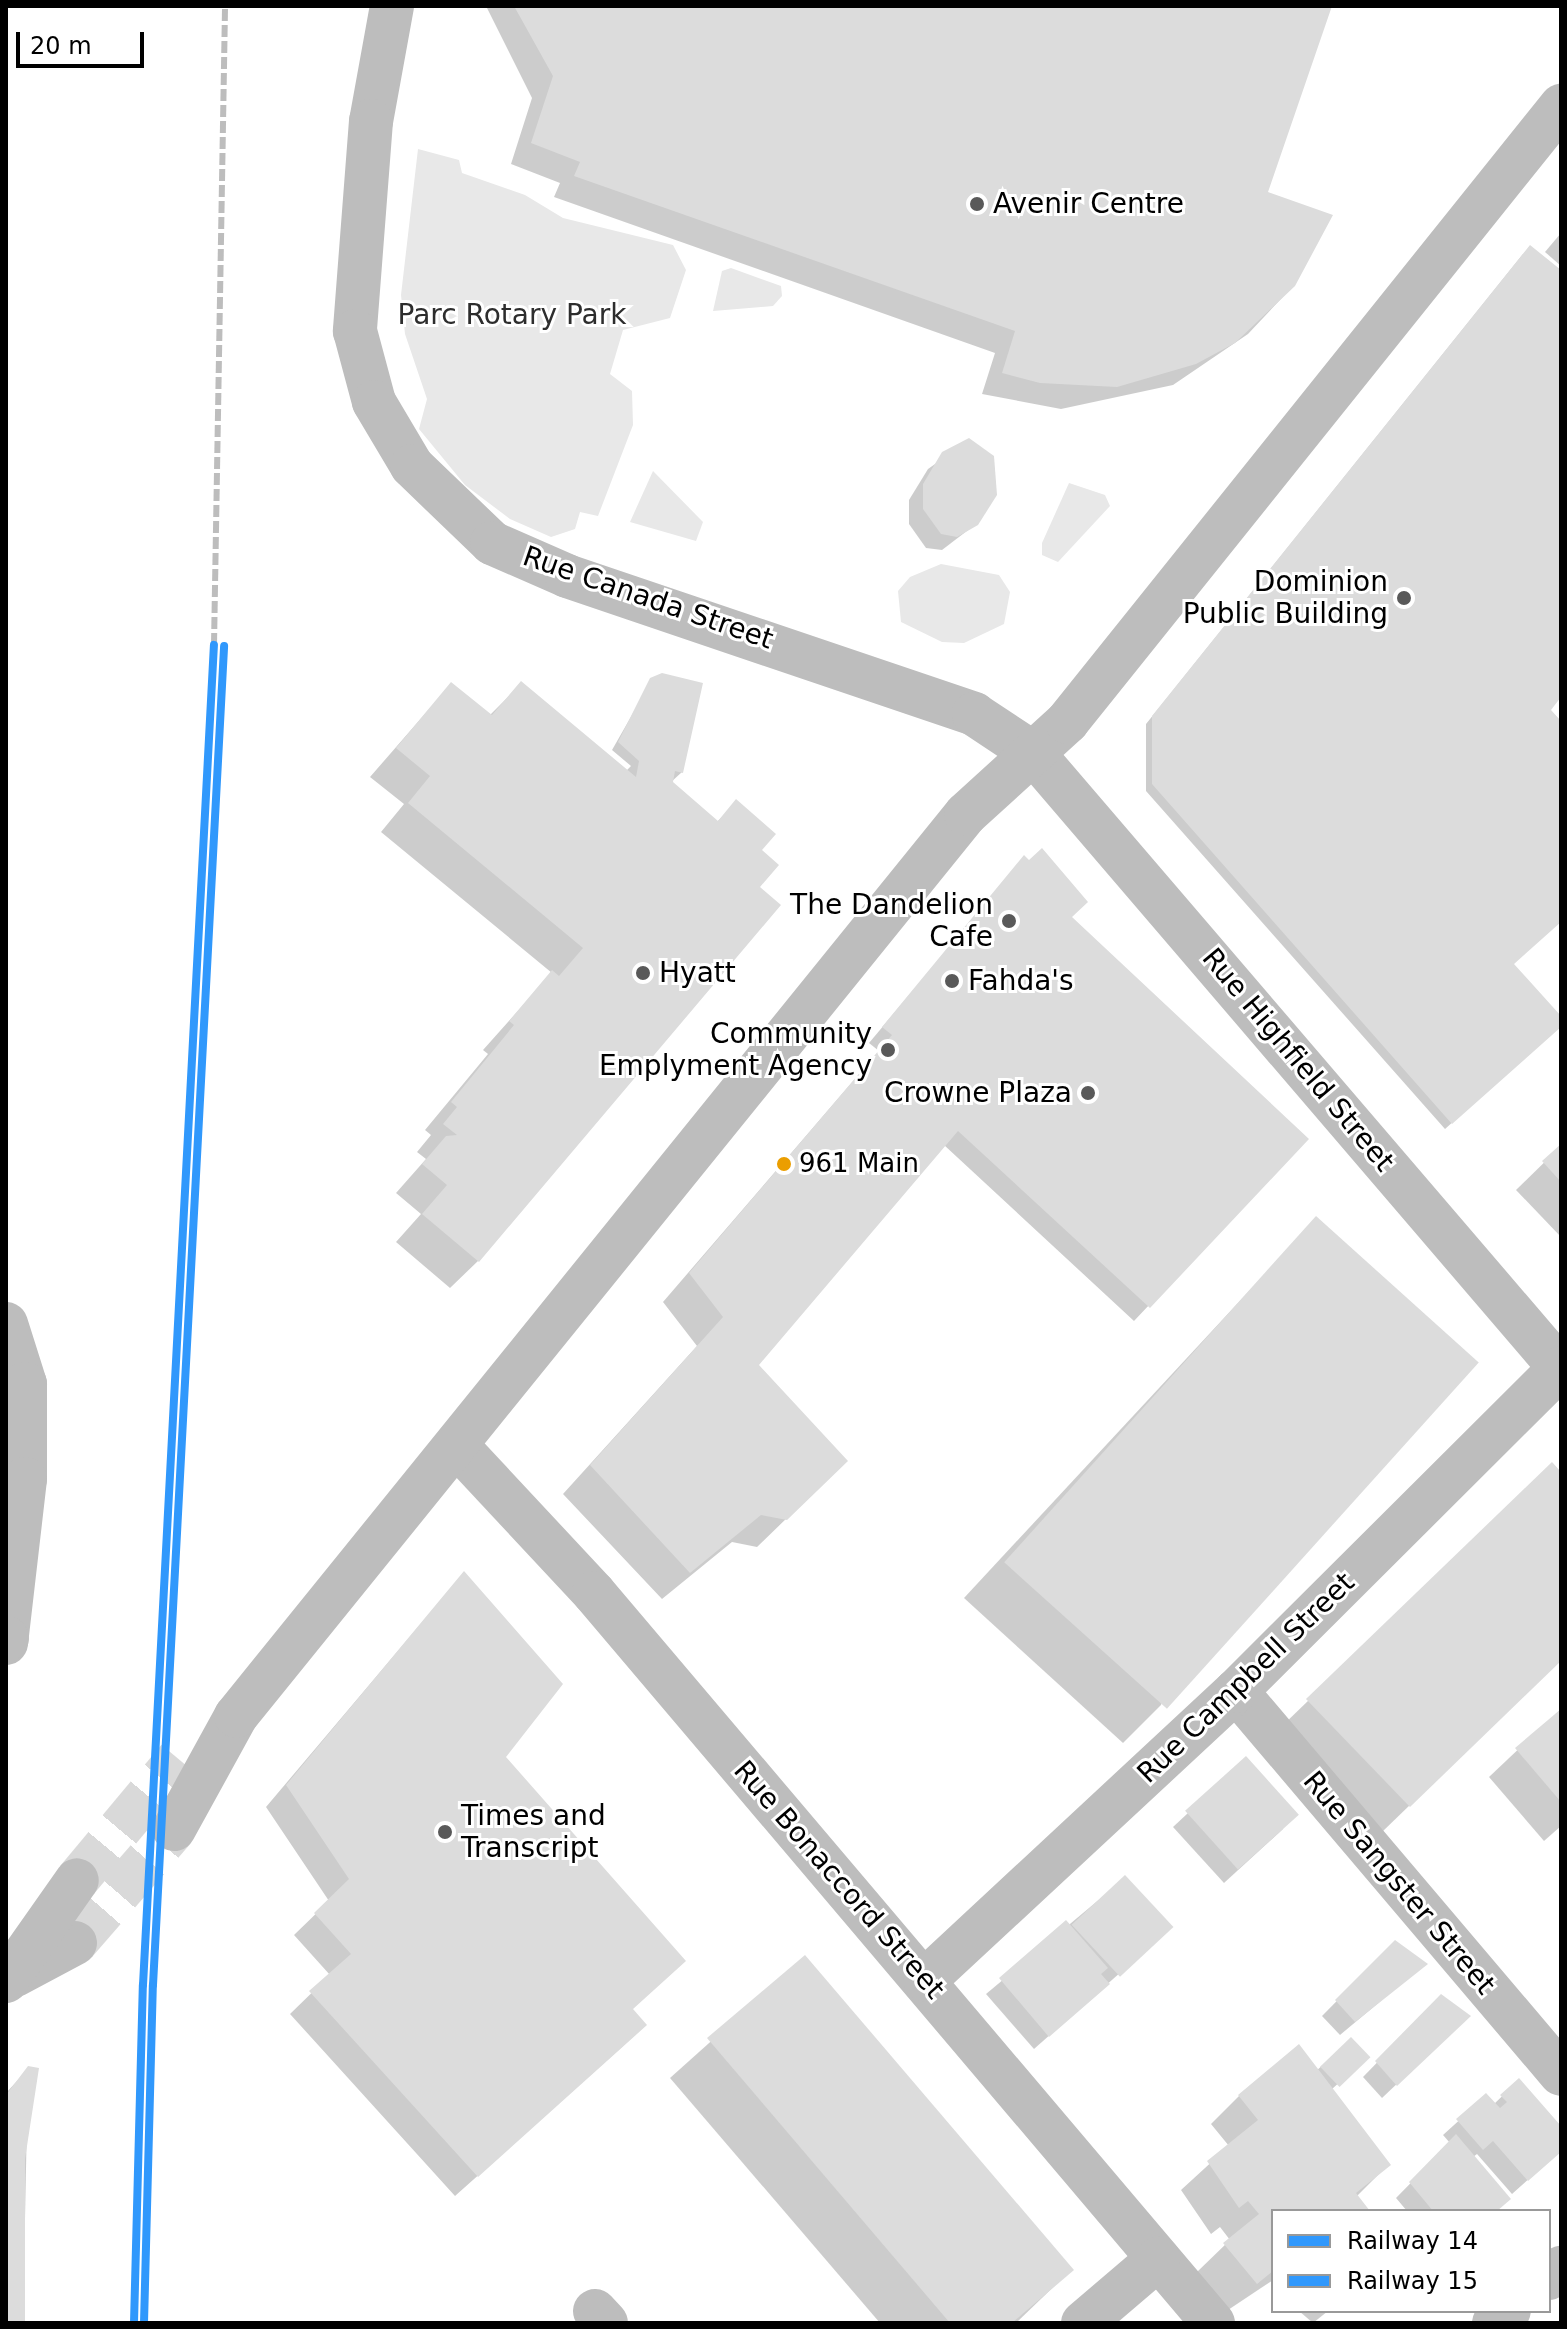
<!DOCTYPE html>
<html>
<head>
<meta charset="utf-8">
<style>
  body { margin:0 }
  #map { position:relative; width:1567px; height:2329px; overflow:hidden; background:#fff; font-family:"DejaVu Sans",sans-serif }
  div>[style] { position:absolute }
  .green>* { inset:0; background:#e8e8e8 }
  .shadow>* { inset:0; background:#0003 }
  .building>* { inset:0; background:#dcdcdc; transform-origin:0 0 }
  .major-tunnel>* { height:44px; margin-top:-22px; transform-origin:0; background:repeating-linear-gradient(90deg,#d9d9d9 0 44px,transparent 0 66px) }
  .minor>* { height:44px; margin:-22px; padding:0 22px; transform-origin:22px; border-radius:22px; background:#bdbdbd }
  .major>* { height:44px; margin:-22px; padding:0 22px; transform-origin:22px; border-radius:22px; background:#bdbdbd }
  .rail>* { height:6px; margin-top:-3px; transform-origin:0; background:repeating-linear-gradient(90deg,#bdbdbd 0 12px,transparent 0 16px) }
  .rail-1>* { height:8px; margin:-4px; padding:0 4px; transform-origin:4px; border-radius:4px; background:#3098fc }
  .rail-2>* { height:8px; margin:-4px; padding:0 4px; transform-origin:4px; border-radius:4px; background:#3098fc }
  .dots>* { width:22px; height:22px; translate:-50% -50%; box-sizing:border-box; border:4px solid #fff; border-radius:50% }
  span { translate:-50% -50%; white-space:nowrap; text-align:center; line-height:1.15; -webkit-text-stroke:6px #fff; paint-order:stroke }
  .bus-label { font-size:26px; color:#000 }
  .left { translate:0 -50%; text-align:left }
  .poi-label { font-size:28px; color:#000 }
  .right { translate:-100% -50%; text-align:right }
  .park-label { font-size:28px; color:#2d2d2d }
  .street-label { font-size:28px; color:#000 }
  .frame { position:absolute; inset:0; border:8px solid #000; pointer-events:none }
  .legend { position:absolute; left:1271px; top:2209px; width:280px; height:104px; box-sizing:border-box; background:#fff; border:2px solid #999; margin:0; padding:10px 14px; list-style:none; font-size:24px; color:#000 }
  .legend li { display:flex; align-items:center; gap:16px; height:40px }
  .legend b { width:40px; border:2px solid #999 }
  .scale { position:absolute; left:16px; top:32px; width:128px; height:36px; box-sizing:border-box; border:4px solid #000; border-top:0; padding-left:10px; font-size:24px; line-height:28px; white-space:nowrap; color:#000; -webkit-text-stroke:6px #fff; paint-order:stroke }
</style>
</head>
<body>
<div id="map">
  <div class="green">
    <div style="clip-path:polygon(418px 149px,459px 160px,462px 173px,525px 195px,563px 218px,673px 245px,686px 270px,670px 318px,623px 330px,610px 374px,632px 391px,633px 425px,598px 516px,580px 512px,575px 529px,551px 537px,510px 519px,465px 485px,419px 429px,427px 399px,405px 334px,401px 295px)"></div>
    <div style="clip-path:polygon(731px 268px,781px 286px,782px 296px,773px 306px,713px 311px,722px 271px)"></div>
    <div style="clip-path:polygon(653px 471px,703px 522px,696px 541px,630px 522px)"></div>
    <div style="clip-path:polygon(1069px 483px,1105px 495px,1110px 506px,1058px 562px,1042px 555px,1042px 543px)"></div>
    <div style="clip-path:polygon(941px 564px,999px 575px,1010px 592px,1004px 624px,964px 643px,942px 642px,901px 622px,898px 591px,910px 577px)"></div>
  </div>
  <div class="shadow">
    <div style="clip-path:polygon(486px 6px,1329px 6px,1266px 194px,1294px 285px,1248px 334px,1173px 385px,1061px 409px,982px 394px,995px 353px,554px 197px,560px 183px,511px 164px,532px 98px)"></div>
    <div style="clip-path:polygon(1561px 233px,1561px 266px,1545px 252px)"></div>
    <div style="clip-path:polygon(1523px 254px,1561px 272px,1561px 694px,1548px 710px,1561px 724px,1561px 912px,1511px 964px,1561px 1025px,1445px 1129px,1146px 791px,1146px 724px)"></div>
    <div style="clip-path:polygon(969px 440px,992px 457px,976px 524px,942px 550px,926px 548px,909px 524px,909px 500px,928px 469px)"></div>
    <div style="clip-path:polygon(652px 680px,682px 772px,670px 783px,717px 822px,736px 802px,759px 850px,478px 1261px,450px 1288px,396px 1242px,421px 1214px,396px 1193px,426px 1159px,417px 1152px,431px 1135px,425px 1130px,488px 1054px,483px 1050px,552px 973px,381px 832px,404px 804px,370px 777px,451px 684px,489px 716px,521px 684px,626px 771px,631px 766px,612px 750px)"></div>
    <div style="clip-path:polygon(1024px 858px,1069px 917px,1306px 1139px,1134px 1321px,944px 1145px,757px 1365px,818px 1488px,757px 1547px,732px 1542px,662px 1599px,563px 1494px,697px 1346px,663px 1302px,879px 1051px,869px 1043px)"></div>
    <div style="clip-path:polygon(1561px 1146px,1561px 1237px,1516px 1190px)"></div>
    <div style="clip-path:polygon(1316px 1219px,1161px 1705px,1123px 1743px,964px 1598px)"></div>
    <div style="clip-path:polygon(1552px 1465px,1561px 1475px,1561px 1659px,1381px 1833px,1280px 1728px)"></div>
    <div style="clip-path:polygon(463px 1574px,503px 1757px,684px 1961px,631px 2010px,623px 2046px,455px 2196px,290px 2014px,330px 1975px,294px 1935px,329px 1901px,266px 1807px)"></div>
    <div style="clip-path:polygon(1561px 1709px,1561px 1826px,1544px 1841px,1489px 1777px)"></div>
    <div style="clip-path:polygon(1246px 1759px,1283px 1829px,1224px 1883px,1173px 1827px)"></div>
    <div style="clip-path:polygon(1125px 1878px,1156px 1941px,1034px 2049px,986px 1994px)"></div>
    <div style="clip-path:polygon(1395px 1942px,1425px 1964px,1340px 2035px,1322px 2016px)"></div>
    <div style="clip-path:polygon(804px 1958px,1071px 2270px,1016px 2323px,880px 2323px,670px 2078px)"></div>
    <div style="clip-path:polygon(1441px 1997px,1454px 2030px,1382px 2098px,1363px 2077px)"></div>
    <div style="clip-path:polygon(1351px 2040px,1367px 2057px,1331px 2090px,1388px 2165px,1356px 2197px,1368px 2211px,1273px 2211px,1273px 2280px,1228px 2310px,1197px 2272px,1230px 2240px,1220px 2227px,1211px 2234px,1181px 2190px,1229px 2146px,1211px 2124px,1239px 2096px,1298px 2047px,1316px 2071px)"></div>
    <div style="clip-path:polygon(28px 2069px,23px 2320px,6px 2323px,6px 2093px)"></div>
    <div style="clip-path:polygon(1518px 2081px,1561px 2129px,1561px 2150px,1512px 2194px,1477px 2154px,1473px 2157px,1497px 2211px,1407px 2211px,1396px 2198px,1450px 2143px,1443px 2135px,1486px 2096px,1494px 2104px)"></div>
    <div style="clip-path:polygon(1299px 2311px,1328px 2311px,1313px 2323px)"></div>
  </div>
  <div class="building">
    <div style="clip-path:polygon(514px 6px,1332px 6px,1268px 192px,1333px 215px,1295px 286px,1235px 343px,1196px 364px,1117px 387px,1040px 383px,1002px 373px,1015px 331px,574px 176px,580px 162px,531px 143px,553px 76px)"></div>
    <div style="clip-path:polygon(1530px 245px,1561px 270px,1561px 697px,1551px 710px,1561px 721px,1561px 922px,1514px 964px,1561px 1016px,1561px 1027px,1452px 1124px,1152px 784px,1152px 716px)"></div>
    <div style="clip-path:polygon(969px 438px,994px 456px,997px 495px,978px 525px,957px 537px,941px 534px,923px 509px,923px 484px,942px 452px)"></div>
    <div style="clip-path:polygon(662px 673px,703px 683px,683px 773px,675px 771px,673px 782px,718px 821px,736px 799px,776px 834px,762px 850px,779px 865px,760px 887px,781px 905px,479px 1262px,422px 1214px,447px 1185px,422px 1164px,446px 1136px,457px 1135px,443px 1124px,457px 1107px,451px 1102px,514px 1025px,509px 1021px,552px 970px,559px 976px,583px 948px,408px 803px,430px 776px,396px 748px,451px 682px,492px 715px,521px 681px,636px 777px,639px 761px,618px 742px,650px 678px)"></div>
    <div style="clip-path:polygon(1042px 848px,1088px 902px,1072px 917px,1309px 1139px,1150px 1308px,958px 1131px,759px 1365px,848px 1461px,787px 1520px,761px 1515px,690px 1573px,590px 1465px,723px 1317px,689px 1273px,892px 1035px,882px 1027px,1024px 855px,1029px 860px)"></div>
    <div style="clip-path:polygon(1561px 1144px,1561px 1182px,1542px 1161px)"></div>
    <div style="left:1316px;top:1216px;width:219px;height:466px;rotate:42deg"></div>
    <div style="clip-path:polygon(1552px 1462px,1561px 1472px,1561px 1661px,1410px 1807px,1306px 1699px)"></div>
    <div style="clip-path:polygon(464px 1571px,563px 1684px,506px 1757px,686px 1961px,633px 2009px,647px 2025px,478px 2177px,309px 1991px,351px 1954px,314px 1913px,349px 1879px,286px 1785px)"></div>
    <div style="clip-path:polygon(1561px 1709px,1561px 1802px,1515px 1748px)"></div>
    <div style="left:1246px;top:1756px;width:79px;height:82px;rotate:48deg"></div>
    <div style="left:1125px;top:1875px;width:71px;height:73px;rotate:47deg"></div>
    <div style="clip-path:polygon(1066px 1920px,1108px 1968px,1101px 1974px,1110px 1984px,1049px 2037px,999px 1978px)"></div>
    <div style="clip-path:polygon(1395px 1940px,1428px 1964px,1355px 2022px,1335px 2000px)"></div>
    <div style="clip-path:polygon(805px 1955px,1074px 2270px,1012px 2323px,950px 2323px,707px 2038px)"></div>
    <div style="clip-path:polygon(1441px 1994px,1471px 2016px,1397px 2086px,1375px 2061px)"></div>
    <div style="left:1351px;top:2037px;width:28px;height:43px;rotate:46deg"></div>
    <div style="clip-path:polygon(1299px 2044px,1391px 2165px,1356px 2193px,1370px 2211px,1273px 2211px,1273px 2271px,1257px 2284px,1223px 2243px,1259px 2214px,1248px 2201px,1239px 2208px,1207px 2161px,1258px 2120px,1238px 2095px)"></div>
    <div style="clip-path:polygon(28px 2066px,39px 2068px,25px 2159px,25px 2321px,6px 2323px,6px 2095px)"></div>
    <div style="clip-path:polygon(1519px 2078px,1561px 2126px,1561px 2152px,1528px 2181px,1493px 2141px,1483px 2150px,1456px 2119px,1486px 2093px,1500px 2108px,1507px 2102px,1500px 2095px)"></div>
    <div style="clip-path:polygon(1456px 2134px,1511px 2199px,1497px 2211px,1433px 2211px,1409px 2182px)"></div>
  </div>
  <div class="major-tunnel">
    <div style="left:77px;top:1880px;width:158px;rotate:-50.1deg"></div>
    <div style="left:75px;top:1943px;width:151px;rotate:-49deg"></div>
  </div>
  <div class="minor">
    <div style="left:392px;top:6px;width:117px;rotate:100.3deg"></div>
    <div style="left:371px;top:121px;width:211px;rotate:94.4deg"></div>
    <div style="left:355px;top:331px;width:73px;rotate:75deg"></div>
    <div style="left:374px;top:402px;width:74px;rotate:59.3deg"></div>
    <div style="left:412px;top:466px;width:111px;rotate:43.9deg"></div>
    <div style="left:492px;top:543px;width:82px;rotate:23.7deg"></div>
    <div style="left:567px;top:576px;width:430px;rotate:18.7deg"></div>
    <div style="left:974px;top:714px;width:71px;rotate:33.5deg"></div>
    <div style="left:1033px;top:753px;width:811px;rotate:49.4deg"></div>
    <div style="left:6px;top:1324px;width:63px;rotate:72.4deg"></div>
    <div style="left:25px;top:1384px;width:95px;rotate:90deg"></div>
    <div style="left:25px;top:1479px;width:165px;rotate:96.6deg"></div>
    <div style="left:457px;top:1446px;width:201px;rotate:47deg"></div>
    <div style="left:594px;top:1593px;width:957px;rotate:49.7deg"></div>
    <div style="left:1236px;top:1691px;width:502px;rotate:49.68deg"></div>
    <div style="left:925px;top:1980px;width:425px;rotate:-42.9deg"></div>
    <div style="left:1236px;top:1691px;width:457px;rotate:-44.9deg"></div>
    <div style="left:1549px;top:2278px;width:16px;rotate:-40deg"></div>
    <div style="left:595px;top:2311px;width:16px;rotate:47deg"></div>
    <div style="left:1083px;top:2323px;width:99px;rotate:-40.5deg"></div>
    <div style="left:1494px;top:2323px;width:19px;rotate:-39deg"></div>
  </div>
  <div class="major">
    <div style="left:6px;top:1640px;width:2px;rotate:-63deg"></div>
    <div style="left:174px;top:1829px;width:129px;rotate:-61.2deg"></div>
    <div style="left:236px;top:1716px;width:1160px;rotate:-51.02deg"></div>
    <div style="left:966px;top:814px;width:137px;rotate:-42.3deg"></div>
    <div style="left:1067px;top:722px;width:790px;rotate:-51.27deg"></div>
    <div style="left:15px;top:1975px;width:68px;rotate:-28.1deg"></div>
    <div style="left:6px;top:1981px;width:123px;rotate:-54.9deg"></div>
  </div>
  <div class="rail">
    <div style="left:214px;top:645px;width:639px;rotate:-89.01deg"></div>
  </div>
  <div class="rail-1">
    <div style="left:134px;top:2323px;width:338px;rotate:-88.5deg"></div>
    <div style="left:143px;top:1985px;width:1342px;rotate:-86.97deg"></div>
  </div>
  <div class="rail-2">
    <div style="left:144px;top:2323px;width:338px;rotate:-88.5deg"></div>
    <div style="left:153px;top:1985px;width:1341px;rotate:-86.96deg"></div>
  </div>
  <div class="dots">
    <div style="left:977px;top:204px;background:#595959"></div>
    <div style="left:1404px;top:598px;background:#595959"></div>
    <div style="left:1009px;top:921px;background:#595959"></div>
    <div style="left:643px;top:973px;background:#595959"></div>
    <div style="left:952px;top:981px;background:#595959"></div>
    <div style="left:888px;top:1050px;background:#595959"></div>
    <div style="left:1088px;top:1093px;background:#595959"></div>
    <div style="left:784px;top:1164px;background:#eb9e00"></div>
    <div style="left:445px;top:1832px;background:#595959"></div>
  </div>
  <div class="bus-label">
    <span class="left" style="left:799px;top:1164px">961 Main</span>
  </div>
  <div class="poi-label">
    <span class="left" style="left:993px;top:204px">Avenir Centre</span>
    <span class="right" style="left:1388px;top:598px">Dominion<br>Public Building</span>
    <span class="right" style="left:993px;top:921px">The Dandelion<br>Cafe</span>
    <span class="left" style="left:659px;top:973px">Hyatt</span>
    <span class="left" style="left:968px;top:981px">Fahda's</span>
    <span class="right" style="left:872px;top:1050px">Community<br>Emplyment Agency</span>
    <span class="right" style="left:1072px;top:1093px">Crowne Plaza</span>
    <span class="left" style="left:461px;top:1832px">Times and<br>Transcript</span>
  </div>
  <div class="park-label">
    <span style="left:512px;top:315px">Parc Rotary Park</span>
  </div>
  <div class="street-label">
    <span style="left:648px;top:598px;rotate:19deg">Rue Canada Street</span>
    <span style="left:1298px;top:1060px;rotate:50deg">Rue Highfield Street</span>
    <span style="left:1246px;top:1678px;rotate:-44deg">Rue Campbell Street</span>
    <span style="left:839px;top:1880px;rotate:49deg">Rue Bonaccord Street</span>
    <span style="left:1399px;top:1883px;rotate:50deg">Rue Sangster Street</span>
  </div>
  <div class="frame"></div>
  <ul class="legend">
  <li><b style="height:10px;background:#3098fc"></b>Railway 14</li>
  <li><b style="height:10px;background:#3098fc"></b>Railway 15</li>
  </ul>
  <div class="scale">20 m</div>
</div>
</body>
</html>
